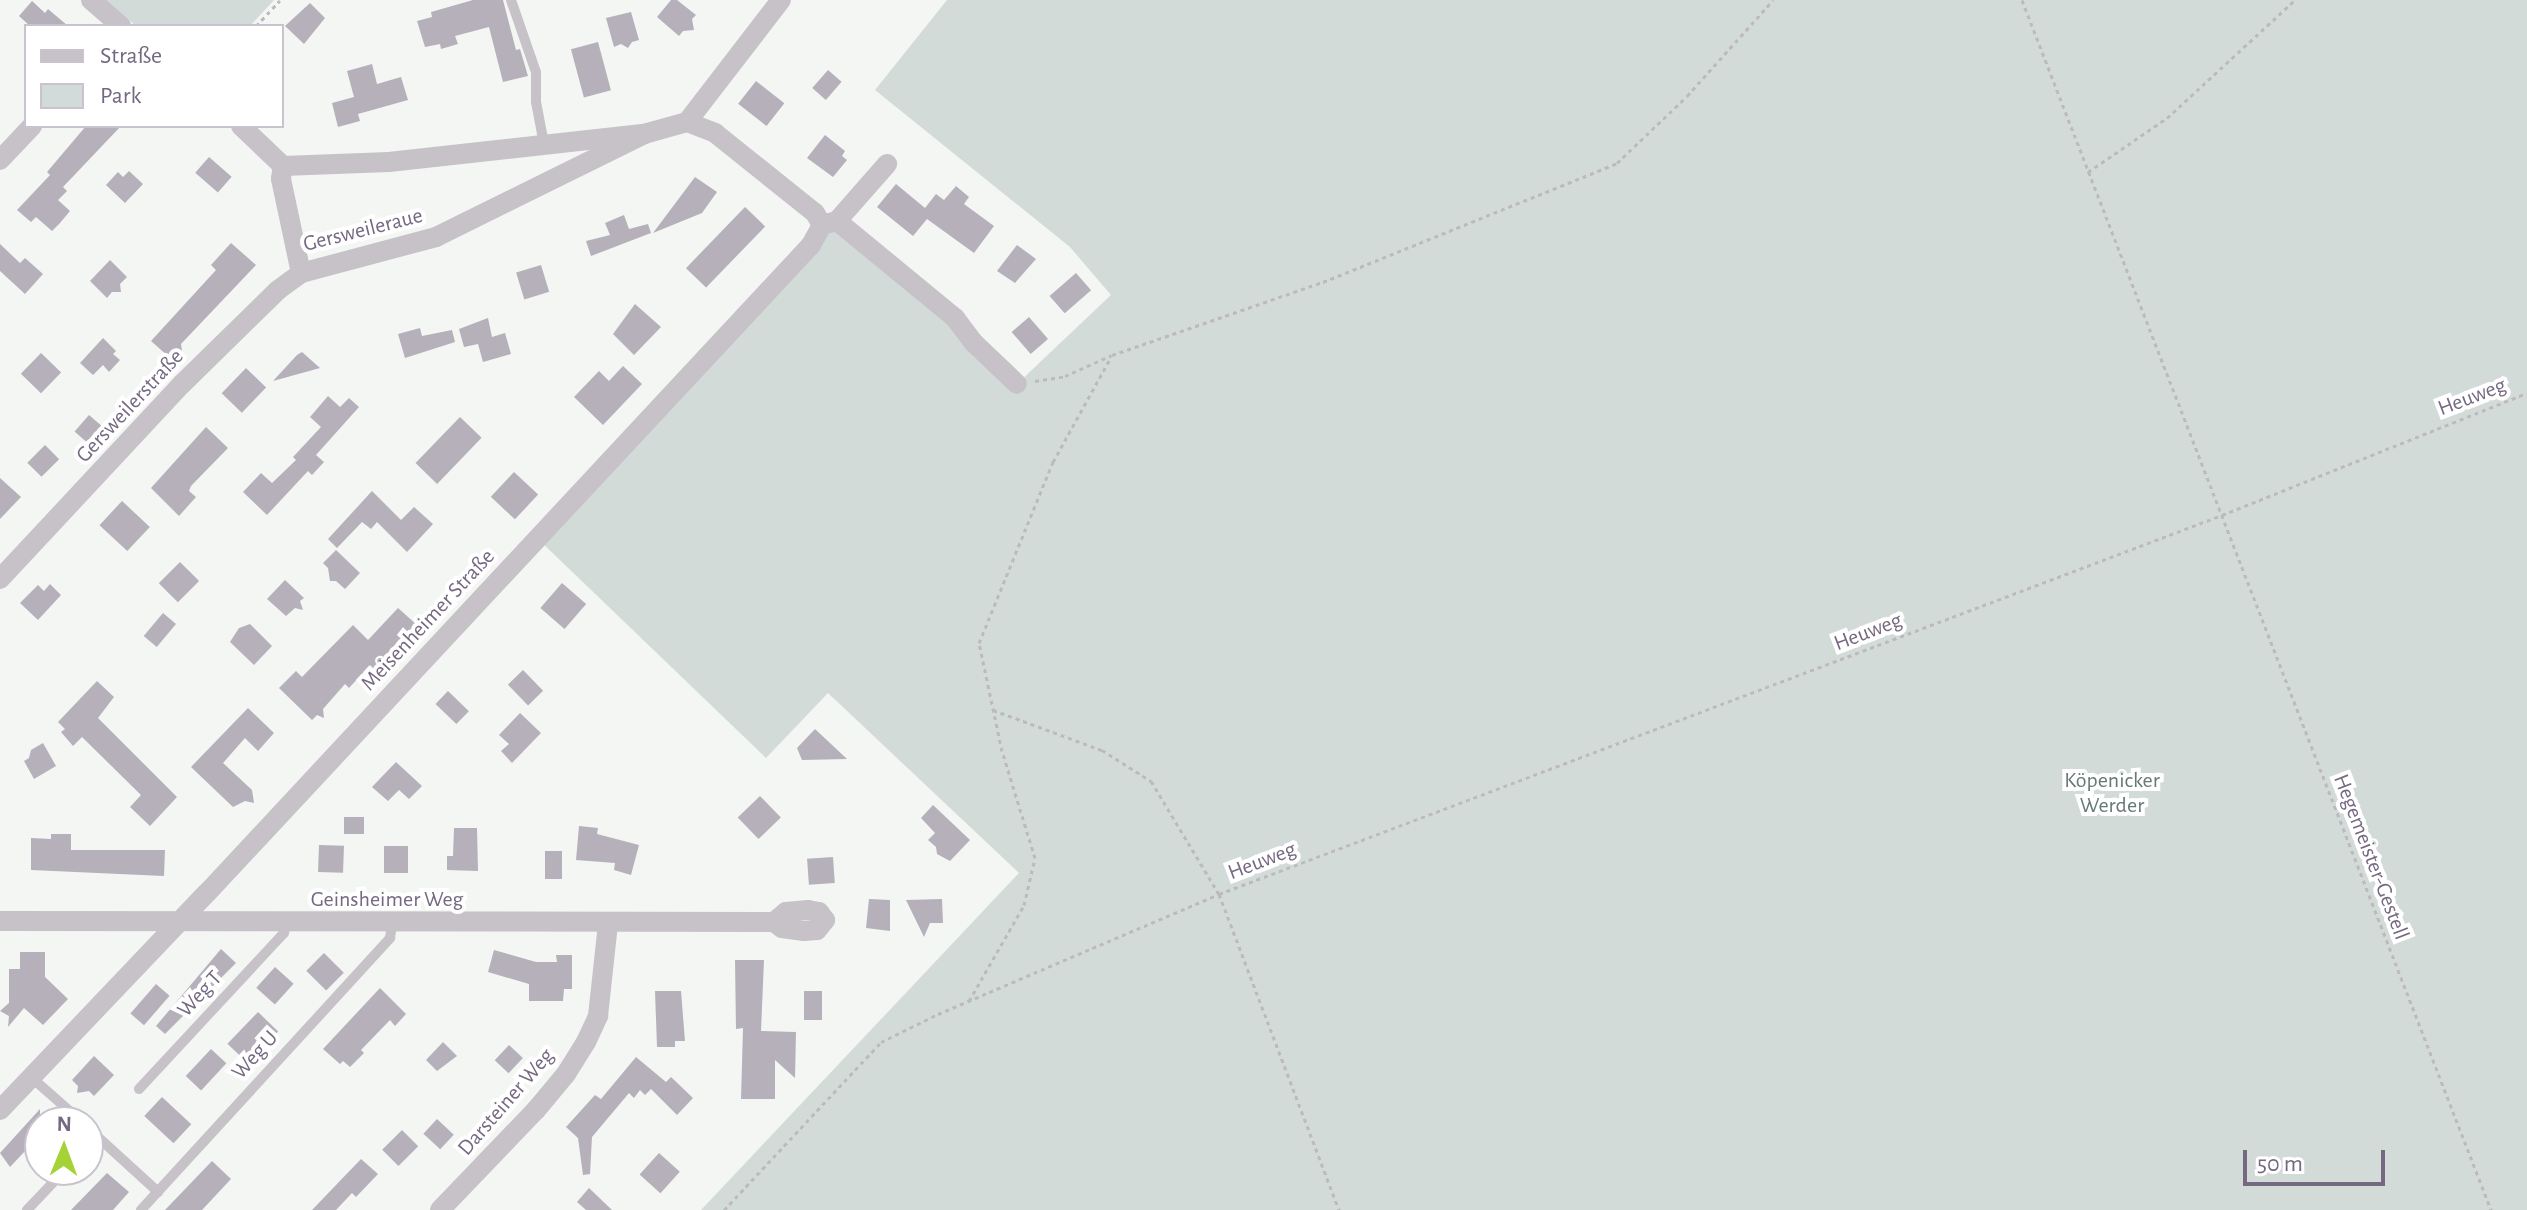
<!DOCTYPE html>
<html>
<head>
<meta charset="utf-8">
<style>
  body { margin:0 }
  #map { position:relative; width:2527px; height:1210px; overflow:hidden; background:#f3f6f3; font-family:"Alegreya Sans",sans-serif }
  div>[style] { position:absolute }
  .green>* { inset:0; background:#d3dbd8 }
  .building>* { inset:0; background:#b5b0ba; transform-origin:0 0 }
  .path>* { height:3px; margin-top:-1.5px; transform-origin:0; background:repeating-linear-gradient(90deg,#bcbabe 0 4px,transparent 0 8px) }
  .lane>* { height:10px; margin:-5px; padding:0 5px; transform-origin:5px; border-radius:5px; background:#c6c2c8 }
  .street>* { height:20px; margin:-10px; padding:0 10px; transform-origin:10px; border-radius:10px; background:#c6c2c8 }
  span { translate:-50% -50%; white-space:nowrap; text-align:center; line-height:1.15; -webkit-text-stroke:8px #fff; paint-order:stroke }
  .street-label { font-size:22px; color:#756881 }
  .park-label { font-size:22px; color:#667977 }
  .legend { position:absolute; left:24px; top:24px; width:260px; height:104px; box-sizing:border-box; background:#fff; border:2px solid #c8c3cd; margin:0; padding:10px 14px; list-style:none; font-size:24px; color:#756881 }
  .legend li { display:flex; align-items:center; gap:16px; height:40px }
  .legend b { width:40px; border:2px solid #c8c3cd }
  .north { position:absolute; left:24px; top:1106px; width:80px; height:80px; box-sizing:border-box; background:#fff; border:2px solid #c8c3cd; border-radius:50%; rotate:1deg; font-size:22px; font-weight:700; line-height:32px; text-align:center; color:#756881 }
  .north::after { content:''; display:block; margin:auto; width:28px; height:36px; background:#a4d237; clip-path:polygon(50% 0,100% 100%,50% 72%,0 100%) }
  .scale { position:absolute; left:2243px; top:1150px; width:142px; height:36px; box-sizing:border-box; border:4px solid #756881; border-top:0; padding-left:10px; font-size:24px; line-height:28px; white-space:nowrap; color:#756881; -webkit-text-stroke:6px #fff; paint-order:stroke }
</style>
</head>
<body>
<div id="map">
  <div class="green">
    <div style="clip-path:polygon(105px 0,274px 0,250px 26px,136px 26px)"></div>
    <div style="clip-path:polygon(947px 0,2527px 0,2527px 1210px,701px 1210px,1019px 873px,828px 693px,766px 758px,537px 538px,837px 221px,1017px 384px,1111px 295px,1070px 247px,875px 90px)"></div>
  </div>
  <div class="building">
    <div style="clip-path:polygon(473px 0,503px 0,516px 50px,520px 49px,528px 76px,503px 82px,489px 27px,455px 36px,458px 44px,441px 49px,440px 44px,425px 47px,417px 21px,432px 17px,431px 12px)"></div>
    <div style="clip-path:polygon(671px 0,677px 0,696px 15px,692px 19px,694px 30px,683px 31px,679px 36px,657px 17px)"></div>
    <div style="clip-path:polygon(32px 1px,45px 13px,48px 9px,68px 26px,30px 26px,19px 16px)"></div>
    <div style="clip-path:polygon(310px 3px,325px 18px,304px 44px,285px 26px)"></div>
    <div style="clip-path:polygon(631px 12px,639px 40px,632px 42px,628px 48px,621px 44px,614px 47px,606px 18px)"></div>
    <div style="left:598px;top:42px;width:50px;height:28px;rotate:75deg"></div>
    <div style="clip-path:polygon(372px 64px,377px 84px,401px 77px,408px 100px,358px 114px,360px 121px,338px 127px,332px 103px,354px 97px,347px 71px)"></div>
    <div style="left:828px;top:70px;width:18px;height:24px;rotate:41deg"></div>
    <div style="left:756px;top:81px;width:36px;height:29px;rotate:38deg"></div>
    <div style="clip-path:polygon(86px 126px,121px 126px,63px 187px,67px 191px,58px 200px,70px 211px,60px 223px,52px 231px,36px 217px,31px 222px,17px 210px,50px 175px,47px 172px)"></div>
    <div style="clip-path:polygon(825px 135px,845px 151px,842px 156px,847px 160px,833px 177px,807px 158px)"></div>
    <div style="left:209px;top:157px;width:30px;height:21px;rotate:41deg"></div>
    <div style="clip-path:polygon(129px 171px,143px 184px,125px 203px,106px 185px,118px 172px,123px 177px)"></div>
    <div style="clip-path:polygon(695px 177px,717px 192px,702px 213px,653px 233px)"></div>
    <div style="clip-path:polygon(896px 184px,925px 208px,936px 194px,944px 200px,956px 186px,969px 197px,964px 204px,994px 226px,974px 253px,927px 219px,913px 236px,877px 207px)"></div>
    <div style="left:745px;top:207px;width:28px;height:85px;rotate:44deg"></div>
    <div style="clip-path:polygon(624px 215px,629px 229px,648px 224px,651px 233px,591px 256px,586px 241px,610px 235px,605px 223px)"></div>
    <div style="clip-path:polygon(231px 243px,256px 265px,181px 344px,182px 351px,169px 357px,151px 341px,216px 270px,211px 265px)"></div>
    <div style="clip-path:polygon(0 244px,20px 263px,25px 258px,43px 274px,25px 294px,0 271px)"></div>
    <div style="clip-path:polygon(1017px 245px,1036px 259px,1015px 283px,997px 271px)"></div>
    <div style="clip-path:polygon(110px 260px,127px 277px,120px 284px,121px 292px,112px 292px,107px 298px,90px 281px)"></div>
    <div style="left:541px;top:265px;width:28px;height:26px;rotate:73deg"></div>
    <div style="left:1076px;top:273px;width:23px;height:35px;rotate:49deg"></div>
    <div style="clip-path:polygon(635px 304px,661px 327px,634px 355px,613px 334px)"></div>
    <div style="left:1029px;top:317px;width:29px;height:23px;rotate:49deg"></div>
    <div style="clip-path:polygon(488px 318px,492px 337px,505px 333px,511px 354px,483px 362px,478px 344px,464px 347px,459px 329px)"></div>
    <div style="clip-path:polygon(420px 328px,422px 336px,452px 330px,455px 342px,405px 358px,398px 334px)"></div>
    <div style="clip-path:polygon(103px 338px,116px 351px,113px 354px,120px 360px,109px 372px,103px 365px,93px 375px,80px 363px)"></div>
    <div style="clip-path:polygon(302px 352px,320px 368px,273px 381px,297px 355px)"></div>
    <div style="left:41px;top:353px;width:28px;height:29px;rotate:44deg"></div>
    <div style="clip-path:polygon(623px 366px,642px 384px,603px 425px,574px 397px,599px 371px,609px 381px)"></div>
    <div style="left:246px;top:368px;width:28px;height:35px;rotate:44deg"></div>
    <div style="clip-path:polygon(328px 396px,340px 407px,349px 398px,359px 407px,316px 455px,324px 462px,312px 475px,308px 471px,267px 515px,243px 492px,261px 473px,272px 483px,296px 460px,293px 457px,321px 427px,310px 417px)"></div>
    <div style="left:89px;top:415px;width:20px;height:22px;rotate:41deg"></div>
    <div style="left:460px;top:417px;width:30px;height:64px;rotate:44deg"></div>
    <div style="clip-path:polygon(206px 427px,228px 448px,191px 486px,189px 491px,196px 497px,179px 516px,151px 488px)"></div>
    <div style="left:45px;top:445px;width:20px;height:25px;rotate:45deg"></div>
    <div style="left:514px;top:472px;width:33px;height:34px;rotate:43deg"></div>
    <div style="clip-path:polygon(0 478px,21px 497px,0 519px)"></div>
    <div style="clip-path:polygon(372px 491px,401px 520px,414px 507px,433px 524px,407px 552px,377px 522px,371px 529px,362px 522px,337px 548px,328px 539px)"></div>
    <div style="left:122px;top:501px;width:38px;height:33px;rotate:43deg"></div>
    <div style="clip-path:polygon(336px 550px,360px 573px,345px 589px,336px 581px,330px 581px,328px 568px,323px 563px)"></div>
    <div style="left:180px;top:562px;width:27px;height:30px;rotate:45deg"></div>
    <div style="clip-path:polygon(285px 580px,304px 598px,300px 601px,303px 610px,295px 608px,286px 616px,267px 599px)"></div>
    <div style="left:562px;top:583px;width:32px;height:33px;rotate:41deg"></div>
    <div style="clip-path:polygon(50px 584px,61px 595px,38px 620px,20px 603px,38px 585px,44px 591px)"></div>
    <div style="clip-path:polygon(398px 608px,417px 625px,376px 671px,370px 665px,349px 688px,345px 684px,323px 709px,324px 718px,317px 715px,312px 720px,279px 688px,296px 671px,302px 677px,353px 625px,368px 640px)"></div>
    <div style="left:163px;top:613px;width:17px;height:30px;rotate:40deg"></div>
    <div style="clip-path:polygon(250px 624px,272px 646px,254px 665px,230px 642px,239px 628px)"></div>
    <div style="left:523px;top:670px;width:29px;height:21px;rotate:46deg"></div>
    <div style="clip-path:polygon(97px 681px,114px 697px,98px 718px,177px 797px,150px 826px,130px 807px,141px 795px,82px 737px,73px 746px,61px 732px,65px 729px,58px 722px)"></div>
    <div style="left:448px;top:691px;width:29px;height:18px;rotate:44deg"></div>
    <div style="clip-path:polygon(248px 708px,274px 733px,258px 751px,245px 738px,223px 763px,252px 790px,254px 803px,245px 801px,233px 807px,191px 767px)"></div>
    <div style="clip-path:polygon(520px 713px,541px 733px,512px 763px,501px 751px,509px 744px,499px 735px)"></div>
    <div style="clip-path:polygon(815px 729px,847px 759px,802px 760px,797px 748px)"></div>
    <div style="clip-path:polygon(43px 743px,56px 766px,34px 779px,24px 761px,29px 758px,31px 750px)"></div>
    <div style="clip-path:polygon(396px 762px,422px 786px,409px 799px,399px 790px,388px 801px,372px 787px)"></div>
    <div style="left:760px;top:796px;width:30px;height:31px;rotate:46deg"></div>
    <div style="clip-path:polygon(933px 805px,970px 840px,950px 861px,937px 854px,936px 847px,928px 840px,935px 833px,921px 818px)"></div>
    <div style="left:344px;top:817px;width:20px;height:17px"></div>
    <div style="clip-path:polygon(579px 826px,598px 828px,597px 834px,639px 845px,631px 875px,614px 870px,615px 863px,576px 860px)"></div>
    <div style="clip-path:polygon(454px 828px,477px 828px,478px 871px,447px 870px,447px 856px,453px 856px)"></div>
    <div style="clip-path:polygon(51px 834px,71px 834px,71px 850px,165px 850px,164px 876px,31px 870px,31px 838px,51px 839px)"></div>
    <div style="left:319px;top:845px;width:25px;height:27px;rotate:2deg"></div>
    <div style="left:384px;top:846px;width:24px;height:27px"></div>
    <div style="left:545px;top:851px;width:17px;height:28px"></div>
    <div style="left:833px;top:857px;width:26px;height:26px;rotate:86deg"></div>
    <div style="clip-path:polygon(869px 899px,890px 900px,890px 931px,866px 928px)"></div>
    <div style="clip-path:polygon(942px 899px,943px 923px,930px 923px,924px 937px,906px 900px)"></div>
    <div style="clip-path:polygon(221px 949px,236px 963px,165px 1034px,156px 1026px)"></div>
    <div style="clip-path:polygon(494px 950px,536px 962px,557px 962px,556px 955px,572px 955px,572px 989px,564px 989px,563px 1001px,529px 1001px,529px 984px,488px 972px)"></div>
    <div style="clip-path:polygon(20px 952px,45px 952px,45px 977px,68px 999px,43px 1025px,24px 1008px,8px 1027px,9px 1016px,0 1011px,9px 1003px,9px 969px,20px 969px)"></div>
    <div style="left:324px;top:953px;width:28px;height:25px;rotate:45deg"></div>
    <div style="clip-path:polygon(735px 960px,764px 960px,761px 1031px,796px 1032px,795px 1078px,775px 1060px,775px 1099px,741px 1099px,743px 1028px,736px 1029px)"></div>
    <div style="left:275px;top:967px;width:25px;height:28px;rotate:42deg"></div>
    <div style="left:156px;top:984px;width:18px;height:39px;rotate:41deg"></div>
    <div style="clip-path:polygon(380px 988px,406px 1014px,395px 1026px,390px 1020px,361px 1050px,364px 1053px,350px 1067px,343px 1061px,340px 1064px,323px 1049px)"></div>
    <div style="clip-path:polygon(655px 991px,681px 991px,685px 1041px,675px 1041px,675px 1047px,657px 1047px)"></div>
    <div style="left:804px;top:991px;width:18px;height:29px"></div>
    <div style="left:258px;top:1012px;width:28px;height:44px;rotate:44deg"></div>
    <div style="clip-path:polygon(443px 1042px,457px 1056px,437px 1071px,426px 1060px)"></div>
    <div style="left:509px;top:1045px;width:19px;height:21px;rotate:43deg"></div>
    <div style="left:211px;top:1049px;width:21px;height:37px;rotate:43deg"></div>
    <div style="clip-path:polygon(94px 1056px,114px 1075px,94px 1096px,89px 1091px,77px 1093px,78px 1086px,72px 1080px)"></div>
    <div style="clip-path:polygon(636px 1057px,666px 1082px,671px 1077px,693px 1098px,677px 1115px,651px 1089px,645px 1095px,640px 1090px,634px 1098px,629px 1093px,592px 1137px,590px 1174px,583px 1175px,578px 1138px,566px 1127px,595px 1095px,601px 1099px)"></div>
    <div style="left:162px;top:1097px;width:40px;height:26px;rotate:43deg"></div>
    <div style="clip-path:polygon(40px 1109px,40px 1147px,32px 1155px,26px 1150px,10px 1167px,0 1153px)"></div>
    <div style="left:437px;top:1119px;width:23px;height:20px;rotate:43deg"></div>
    <div style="left:402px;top:1130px;width:23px;height:28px;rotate:45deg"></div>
    <div style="left:659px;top:1153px;width:28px;height:29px;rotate:42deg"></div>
    <div style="clip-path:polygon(361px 1159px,378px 1174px,356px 1197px,352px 1193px,336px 1210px,312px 1210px)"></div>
    <div style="clip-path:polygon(212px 1161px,231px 1179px,202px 1210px,165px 1210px)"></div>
    <div style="clip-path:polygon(107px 1173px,129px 1192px,113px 1210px,71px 1210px)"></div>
    <div style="clip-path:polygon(589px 1188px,612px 1210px,586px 1210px,577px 1202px)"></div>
  </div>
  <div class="path">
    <div style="left:2022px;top:0;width:1298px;rotate:68.81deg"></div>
    <div style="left:256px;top:26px;width:35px;rotate:-47deg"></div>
    <div style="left:2088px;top:172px;width:96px;rotate:-34.4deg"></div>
    <div style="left:2167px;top:118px;width:174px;rotate:-42.7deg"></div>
    <div style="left:1035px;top:381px;width:30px;rotate:-9deg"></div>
    <div style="left:1065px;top:376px;width:51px;rotate:-24.1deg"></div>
    <div style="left:1112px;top:355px;width:223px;rotate:-19.1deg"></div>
    <div style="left:1323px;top:282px;width:317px;rotate:-22deg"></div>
    <div style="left:1617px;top:163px;width:97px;rotate:-43.7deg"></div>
    <div style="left:1687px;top:96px;width:129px;rotate:-48.1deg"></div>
    <div style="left:993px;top:710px;width:116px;rotate:20.2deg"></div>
    <div style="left:1102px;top:750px;width:58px;rotate:32.3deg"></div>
    <div style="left:1151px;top:781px;width:132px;rotate:59deg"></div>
    <div style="left:1219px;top:894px;width:338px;rotate:69.2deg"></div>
    <div style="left:969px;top:1001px;width:111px;rotate:-60.2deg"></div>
    <div style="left:1024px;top:905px;width:48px;rotate:-76.8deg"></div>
    <div style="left:1035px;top:858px;width:112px;rotate:-107.1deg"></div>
    <div style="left:1002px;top:751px;width:110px;rotate:-102deg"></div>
    <div style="left:979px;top:643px;width:196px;rotate:-67.8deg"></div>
    <div style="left:1053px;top:462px;width:120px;rotate:-61.1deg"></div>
    <div style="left:724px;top:1210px;width:230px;rotate:-46.9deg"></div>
    <div style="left:881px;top:1042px;width:64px;rotate:-26.2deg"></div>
    <div style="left:938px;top:1014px;width:306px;rotate:-23.1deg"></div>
    <div style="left:1219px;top:894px;width:1072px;rotate:-20.7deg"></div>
    <div style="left:2222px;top:515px;width:328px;rotate:-21.8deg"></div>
  </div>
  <div class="lane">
    <div style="left:511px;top:0;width:76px;rotate:70.9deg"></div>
    <div style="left:536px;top:72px;width:30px;rotate:90deg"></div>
    <div style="left:536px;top:102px;width:43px;rotate:79.2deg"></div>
    <div style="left:31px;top:1077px;width:68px;rotate:41.4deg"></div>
    <div style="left:139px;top:1089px;width:213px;rotate:-47.1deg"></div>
    <div style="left:284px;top:933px;width:10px;rotate:-79deg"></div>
    <div style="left:88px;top:1128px;width:95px;rotate:42.4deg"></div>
    <div style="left:27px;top:1210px;width:55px;rotate:-46.5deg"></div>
    <div style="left:141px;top:1210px;width:369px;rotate:-47.5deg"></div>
    <div style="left:390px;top:938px;width:14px;rotate:-82deg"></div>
  </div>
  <div class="street">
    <div style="left:91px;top:0;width:40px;rotate:41deg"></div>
    <div style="left:687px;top:122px;width:30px;rotate:21deg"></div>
    <div style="left:715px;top:133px;width:128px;rotate:38.7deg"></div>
    <div style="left:815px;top:213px;width:14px;rotate:60deg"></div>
    <div style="left:687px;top:122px;width:154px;rotate:-52.4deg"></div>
    <div style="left:241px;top:126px;width:58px;rotate:43.6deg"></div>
    <div style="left:0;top:160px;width:47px;rotate:-46.7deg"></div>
    <div style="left:283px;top:166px;width:106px;rotate:-2.2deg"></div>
    <div style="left:389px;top:162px;width:257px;rotate:-6.3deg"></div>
    <div style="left:644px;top:134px;width:45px;rotate:-15.6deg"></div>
    <div style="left:283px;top:166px;width:13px;rotate:99deg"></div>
    <div style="left:281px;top:179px;width:96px;rotate:78deg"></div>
    <div style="left:837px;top:221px;width:153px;rotate:39.4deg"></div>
    <div style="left:955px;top:318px;width:31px;rotate:53deg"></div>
    <div style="left:974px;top:343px;width:59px;rotate:43.6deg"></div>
    <div style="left:0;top:579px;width:267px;rotate:-47deg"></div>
    <div style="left:182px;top:384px;width:134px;rotate:-44.4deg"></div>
    <div style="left:278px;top:290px;width:29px;rotate:-36deg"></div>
    <div style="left:301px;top:273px;width:140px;rotate:-14.9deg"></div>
    <div style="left:436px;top:237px;width:232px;rotate:-26.3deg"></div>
    <div style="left:0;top:921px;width:774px;rotate:0.07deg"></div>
    <div style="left:774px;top:922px;width:10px;rotate:37deg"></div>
    <div style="left:782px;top:928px;width:22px;rotate:8deg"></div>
    <div style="left:804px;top:931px;width:13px;rotate:-4deg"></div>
    <div style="left:817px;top:930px;width:13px;rotate:-51deg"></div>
    <div style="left:825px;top:920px;width:10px;rotate:-127deg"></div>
    <div style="left:819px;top:912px;width:11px;rotate:-170deg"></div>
    <div style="left:808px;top:910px;width:22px;rotate:175deg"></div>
    <div style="left:786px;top:912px;width:16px;rotate:140deg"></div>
    <div style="left:0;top:1110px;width:300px;rotate:-46.4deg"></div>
    <div style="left:207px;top:893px;width:886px;rotate:-47.01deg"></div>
    <div style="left:811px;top:245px;width:23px;rotate:-61deg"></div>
    <div style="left:822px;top:225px;width:16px;rotate:-15deg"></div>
    <div style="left:837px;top:221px;width:76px;rotate:-48.7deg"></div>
    <div style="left:440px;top:1210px;width:139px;rotate:-46.2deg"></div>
    <div style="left:536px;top:1110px;width:47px;rotate:-50.2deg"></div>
    <div style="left:566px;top:1074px;width:38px;rotate:-58deg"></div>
    <div style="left:586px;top:1042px;width:29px;rotate:-65deg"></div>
    <div style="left:598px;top:1016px;width:93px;rotate:-83.8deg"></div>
  </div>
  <div class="street-label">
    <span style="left:363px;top:230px;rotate:-14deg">Gersweileraue</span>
    <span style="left:2472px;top:397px;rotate:-21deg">Heuweg</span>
    <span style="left:130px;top:406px;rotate:-47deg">Gersweilerstraße</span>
    <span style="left:428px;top:620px;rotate:-47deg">Meisenheimer Straße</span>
    <span style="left:1868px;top:632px;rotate:-21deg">Heuweg</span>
    <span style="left:2371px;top:857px;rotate:69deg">Hegemeister-Gestell</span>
    <span style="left:1262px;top:861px;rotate:-21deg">Heuweg</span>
    <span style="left:387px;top:900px">Geinsheimer Weg</span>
    <span style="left:200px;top:994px;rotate:-47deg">Weg T</span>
    <span style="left:255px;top:1055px;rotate:-48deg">Weg U</span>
    <span style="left:506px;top:1102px;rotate:-49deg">Darsteiner Weg</span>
  </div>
  <div class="park-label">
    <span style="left:2112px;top:793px">Köpenicker<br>Werder</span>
  </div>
  <ul class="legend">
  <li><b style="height:10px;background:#c6c2c8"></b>Straße</li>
  <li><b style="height:22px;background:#d3dbd8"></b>Park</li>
  </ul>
  <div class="north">N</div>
  <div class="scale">50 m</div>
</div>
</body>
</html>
